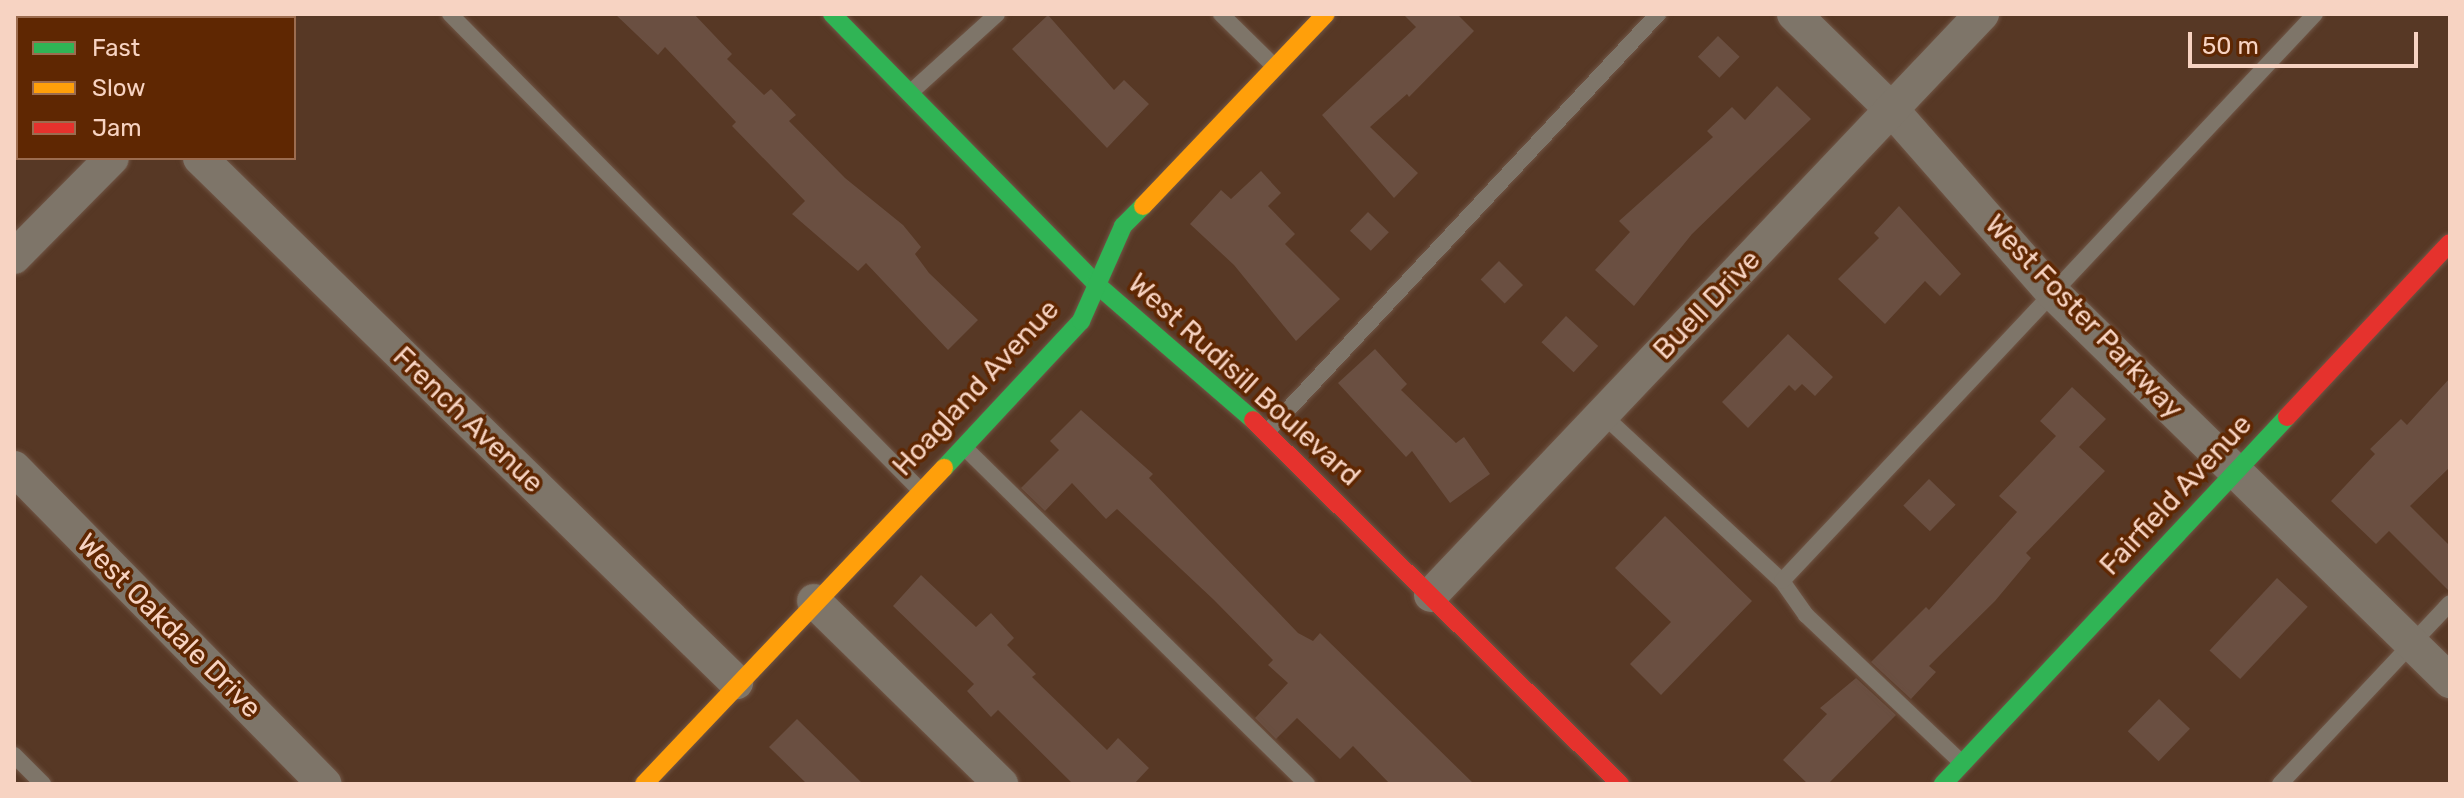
<!DOCTYPE html>
<html>
<head>
<meta charset="utf-8">
<style>
  body { margin:0 }
  #map { position:relative; width:2464px; height:798px; overflow:hidden; background:#573825; font-family:Rubik,sans-serif }
  div>[style] { position:absolute }
  .building>* { inset:0; background:#6a4f41; transform-origin:0 0 }
  .roads { filter:drop-shadow(0 0 2px #705545) drop-shadow(0 0 2px #705545) }
  .lane>* { height:16px; margin:-8px; padding:0 8px; transform-origin:8px; border-radius:8px; background:#7e7569 }
  .street>* { height:34px; margin:-17px; padding:0 17px; transform-origin:17px; border-radius:17px; background:#7e7569 }
  .fast>* { height:18px; margin:-9px; padding:0 9px; transform-origin:9px; border-radius:9px; background:#30b455 }
  .slow>* { height:18px; margin:-9px; padding:0 9px; transform-origin:9px; border-radius:9px; background:#ff9f0a }
  .jam>* { height:18px; margin:-9px; padding:0 9px; transform-origin:9px; border-radius:9px; background:#e5322d }
  span { translate:-50% -50%; white-space:nowrap; text-align:center; line-height:1.15; -webkit-text-stroke:7px #5f2702; paint-order:stroke }
  .street-label { font-size:28px; color:#f7d3c2 }
  .frame { position:absolute; inset:0; border:16px solid #f7d3c2; pointer-events:none }
  .legend { position:absolute; left:16px; top:16px; width:280px; height:144px; box-sizing:border-box; background:#5f2702; border:2px solid #9c6c4f; margin:0; padding:10px 14px; list-style:none; font-size:24px; color:#f7d3c2 }
  .legend li { display:flex; align-items:center; gap:16px; height:40px }
  .legend b { width:40px; border:2px solid #9c6c4f }
  .scale { position:absolute; left:2188px; top:32px; width:230px; height:36px; box-sizing:border-box; border:4px solid #f7d3c2; border-top:0; padding-left:10px; font-size:24px; line-height:28px; white-space:nowrap; color:#f7d3c2; -webkit-text-stroke:6px #5f2702; paint-order:stroke }
</style>
</head>
<body>
<div id="map">
  <div class="building">
    <div style="clip-path:polygon(615px 14px,694px 14px,732px 54px,727px 59px,764px 95px,771px 89px,796px 115px,789px 121px,845px 178px,903px 225px,921px 247px,915px 254px,929px 273px,978px 320px,948px 350px,866px 263px,858px 271px,792px 214px,805px 201px,732px 126px,736px 122px,665px 47px,658px 55px)"></div>
    <div style="clip-path:polygon(1403px 14px,1457px 14px,1474px 31px,1409px 97px,1407px 94px,1370px 127px,1418px 173px,1394px 198px,1322px 115px,1416px 27px)"></div>
    <div style="clip-path:polygon(1048px 15px,1114px 90px,1124px 80px,1149px 104px,1107px 148px,1012px 49px)"></div>
    <div style="left:1718px;top:36px;width:30px;height:29px;rotate:44deg"></div>
    <div style="clip-path:polygon(1777px 86px,1811px 119px,1692px 234px,1634px 306px,1595px 270px,1630px 232px,1619px 221px,1713px 137px,1707px 131px,1732px 107px,1745px 120px)"></div>
    <div style="clip-path:polygon(1261px 171px,1281px 193px,1268px 206px,1295px 234px,1285px 244px,1340px 299px,1296px 341px,1234px 265px,1190px 224px,1221px 190px,1231px 199px)"></div>
    <div style="clip-path:polygon(1899px 206px,1961px 274px,1940px 296px,1925px 281px,1885px 324px,1838px 279px,1879px 238px,1874px 233px)"></div>
    <div style="left:1368px;top:212px;width:29px;height:26px;rotate:44deg"></div>
    <div style="left:1499px;top:261px;width:34px;height:26px;rotate:45deg"></div>
    <div style="left:1566px;top:316px;width:44px;height:36px;rotate:43deg"></div>
    <div style="clip-path:polygon(1788px 334px,1833px 377px,1815px 396px,1802px 384px,1795px 391px,1789px 385px,1748px 428px,1722px 402px)"></div>
    <div style="clip-path:polygon(1375px 349px,1407px 384px,1401px 390px,1456px 443px,1464px 437px,1490px 474px,1450px 503px,1412px 451px,1406px 457px,1338px 383px)"></div>
    <div style="clip-path:polygon(2450px 378px,2450px 467px,2410px 506px,2450px 546px,2450px 592px,2389px 531px,2376px 544px,2331px 501px,2375px 454px,2370px 449px,2401px 419px,2407px 425px)"></div>
    <div style="clip-path:polygon(2072px 387px,2106px 419px,2079px 447px,2105px 471px,2026px 553px,2031px 558px,1995px 601px,1929px 666px,1936px 672px,1911px 699px,1871px 662px,1926px 607px,1929px 610px,2017px 512px,1999px 496px,2056px 436px,2040px 421px)"></div>
    <div style="clip-path:polygon(1081px 410px,1153px 474px,1149px 478px,1298px 633px,1313px 641px,1320px 633px,1474px 784px,1390px 784px,1353px 746px,1340px 759px,1297px 718px,1276px 739px,1255px 718px,1288px 683px,1268px 665px,1273px 660px,1214px 600px,1117px 509px,1106px 519px,1072px 483px,1045px 511px,1021px 488px,1059px 450px,1050px 441px)"></div>
    <div style="left:1929px;top:479px;width:37px;height:37px;rotate:44deg"></div>
    <div style="clip-path:polygon(1665px 516px,1752px 601px,1661px 695px,1630px 664px,1671px 622px,1615px 568px)"></div>
    <div style="clip-path:polygon(921px 575px,976px 627px,991px 613px,1014px 638px,1007px 645px,1036px 674px,1032px 677px,1107px 750px,1118px 738px,1149px 768px,1134px 784px,1073px 784px,998px 710px,991px 717px,967px 691px,974px 684px,893px 606px)"></div>
    <div style="left:2277px;top:578px;width:42px;height:99px;rotate:43deg"></div>
    <div style="clip-path:polygon(1856px 678px,1896px 715px,1828px 784px,1808px 784px,1783px 760px,1827px 714px,1820px 708px)"></div>
    <div style="left:2159px;top:699px;width:43px;height:45px;rotate:44deg"></div>
    <div style="clip-path:polygon(797px 719px,863px 784px,807px 784px,769px 747px)"></div>
  </div>
  <div class="roads">
    <div class="lane">
      <div style="left:450px;top:14px;width:669px;rotate:45.36deg"></div>
      <div style="left:1221px;top:14px;width:76px;rotate:44.5deg"></div>
      <div style="left:911px;top:92px;width:116px;rotate:-42.2deg"></div>
      <div style="left:1602px;top:414px;width:246px;rotate:42.9deg"></div>
      <div style="left:1782px;top:581px;width:42px;rotate:54.8deg"></div>
      <div style="left:1806px;top:615px;width:214px;rotate:43.5deg"></div>
      <div style="left:1268px;top:431px;width:571px;rotate:-46.92deg"></div>
      <div style="left:966px;top:449px;width:478px;rotate:44.5deg"></div>
      <div style="left:1782px;top:581px;width:778px;rotate:-46.77deg"></div>
      <div style="left:14px;top:755px;width:41px;rotate:45deg"></div>
      <div style="left:2280px;top:784px;width:248px;rotate:-46.8deg"></div>
    </div>
    <div class="street">
      <div style="left:1794px;top:14px;width:137px;rotate:44.4deg"></div>
      <div style="left:1892px;top:110px;width:242px;rotate:48.7deg"></div>
      <div style="left:2052px;top:292px;width:557px;rotate:44.34deg"></div>
      <div style="left:244px;top:18px;width:6px;rotate:-45deg"></div>
      <div style="left:200px;top:158px;width:750px;rotate:44.35deg"></div>
      <div style="left:14px;top:257px;width:139px;rotate:-45.3deg"></div>
      <div style="left:14px;top:468px;width:443px;rotate:45.5deg"></div>
      <div style="left:1431px;top:595px;width:801px;rotate:-46.52deg"></div>
      <div style="left:814px;top:601px;width:262px;rotate:44.4deg"></div>
    </div>
    <div class="fast">
      <div style="left:832px;top:14px;width:376px;rotate:45.6deg"></div>
      <div style="left:1095px;top:283px;width:209px;rotate:40.9deg"></div>
      <div style="left:944px;top:468px;width:201px;rotate:-47deg"></div>
      <div style="left:1081px;top:321px;width:104px;rotate:-66.1deg"></div>
      <div style="left:1123px;top:226px;width:28px;rotate:-45deg"></div>
      <div style="left:1943px;top:784px;width:503px;rotate:-46.85deg"></div>
    </div>
    <div class="slow">
      <div style="left:1143px;top:206px;width:265px;rotate:-46.4deg"></div>
      <div style="left:644px;top:784px;width:436px;rotate:-46.5deg"></div>
    </div>
    <div class="jam">
      <div style="left:2287px;top:417px;width:238px;rotate:-46.9deg"></div>
      <div style="left:1253px;top:420px;width:517px;rotate:44.76deg"></div>
    </div>
  </div>
  <div class="street-label">
    <span style="left:1707px;top:305px;rotate:-46deg">Buell Drive</span>
    <span style="left:2084px;top:317px;rotate:46deg">West Foster Parkway</span>
    <span style="left:1244px;top:380px;rotate:42deg">West Rudisill Boulevard</span>
    <span style="left:976px;top:388px;rotate:-47deg">Hoagland Avenue</span>
    <span style="left:468px;top:420px;rotate:44deg">French Avenue</span>
    <span style="left:2176px;top:495px;rotate:-47deg">Fairfield Avenue</span>
    <span style="left:169px;top:626px;rotate:45deg">West Oakdale Drive</span>
  </div>
  <div class="frame"></div>
  <ul class="legend">
  <li><b style="height:10px;background:#30b455"></b>Fast</li>
  <li><b style="height:10px;background:#ff9f0a"></b>Slow</li>
  <li><b style="height:10px;background:#e5322d"></b>Jam</li>
  </ul>
  <div class="scale">50 m</div>
</div>
</body>
</html>
